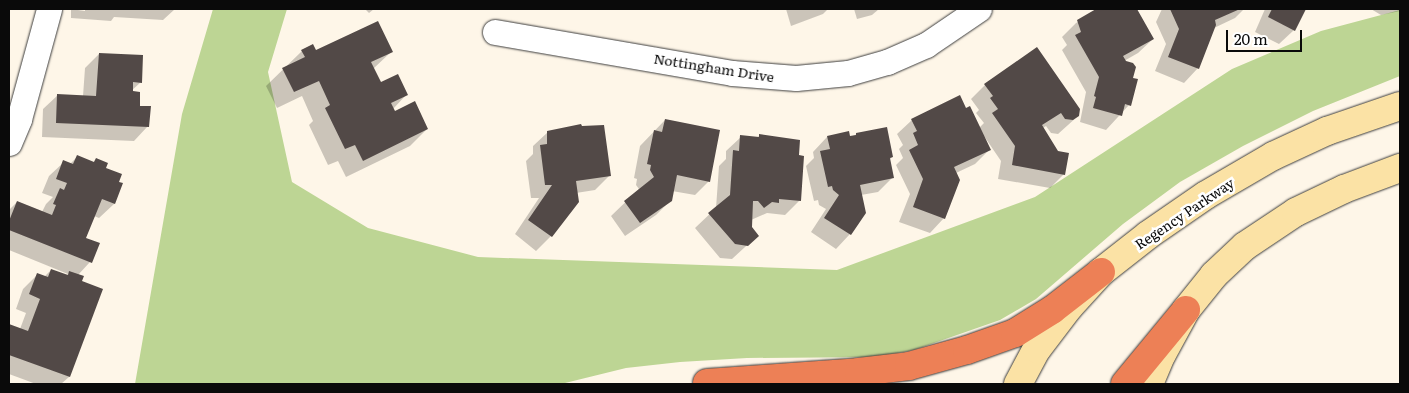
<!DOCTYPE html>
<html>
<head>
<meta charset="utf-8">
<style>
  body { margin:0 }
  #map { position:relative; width:1409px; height:393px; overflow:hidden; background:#fef6e8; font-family:Literata,serif }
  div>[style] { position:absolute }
  .forest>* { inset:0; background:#bdd594 }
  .shadow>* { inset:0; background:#0003 }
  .building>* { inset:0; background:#524947 }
  .roads { filter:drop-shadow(0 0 1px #3d3d3d) drop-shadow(0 0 1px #3d3d3d) }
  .minor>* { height:25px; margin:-12.5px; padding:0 12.5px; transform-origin:12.5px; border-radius:12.5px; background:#fff }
  .secondary>* { height:28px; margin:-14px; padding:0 14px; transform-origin:14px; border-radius:14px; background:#fbe2a5 }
  .motorway>* { height:28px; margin:-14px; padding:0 14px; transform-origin:14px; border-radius:14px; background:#ed8056 }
  span { translate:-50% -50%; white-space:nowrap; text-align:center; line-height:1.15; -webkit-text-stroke:5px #fff; paint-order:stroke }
  .street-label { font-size:14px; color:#0a0a0a }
  .frame { position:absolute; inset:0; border:10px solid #0a0a0a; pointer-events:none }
  .scale { position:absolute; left:1226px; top:30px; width:76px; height:22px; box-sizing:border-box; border:2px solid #0a0a0a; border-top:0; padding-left:6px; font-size:15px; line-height:18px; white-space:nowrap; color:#0a0a0a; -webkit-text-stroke:4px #fff; paint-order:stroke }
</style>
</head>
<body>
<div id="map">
  <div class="forest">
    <div style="clip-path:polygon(213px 9px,287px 9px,268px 72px,292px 182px,368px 228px,478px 257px,837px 270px,1035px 197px,1232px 69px,1321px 31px,1400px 10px,1400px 76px,1313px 111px,1243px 146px,1180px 182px,1123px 224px,1036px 299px,1000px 320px,914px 350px,876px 357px,747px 358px,680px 362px,626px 368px,561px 384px,135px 384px,182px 114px)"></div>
  </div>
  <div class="shadow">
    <div style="clip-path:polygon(71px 9px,85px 11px,85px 9px,175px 9px,163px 20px,114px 17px,111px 21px,71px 18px)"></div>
    <div style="clip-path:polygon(365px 9px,374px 9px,369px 13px)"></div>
    <div style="clip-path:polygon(786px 9px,828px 9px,823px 14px,791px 26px)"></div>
    <div style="clip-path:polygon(854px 9px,879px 9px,872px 15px,857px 19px)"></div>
    <div style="clip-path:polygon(1101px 9px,1136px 9px,1153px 39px,1138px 53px,1124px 61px,1129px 105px,1106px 130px,1080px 122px,1086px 92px,1062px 50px,1067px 45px,1062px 37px,1076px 23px)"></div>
    <div style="clip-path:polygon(1162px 9px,1244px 9px,1235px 18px,1214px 28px,1198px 68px,1184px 83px,1155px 71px,1166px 44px,1156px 22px)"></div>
    <div style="clip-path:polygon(1265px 9px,1305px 9px,1294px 30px,1279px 44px,1255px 32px)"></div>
    <div style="clip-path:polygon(1371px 9px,1400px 9px,1400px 11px,1381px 15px)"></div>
    <div style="clip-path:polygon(302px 51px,391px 52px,373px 69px,381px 84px,407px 94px,393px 109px,395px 113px,427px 129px,410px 146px,346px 177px,338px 161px,328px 165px,309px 125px,313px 121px,302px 96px,277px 108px,266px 86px)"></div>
    <div style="clip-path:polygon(99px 54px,141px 82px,130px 92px,148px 126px,134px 141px,42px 137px,43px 109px,58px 95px,83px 96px,85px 68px)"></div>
    <div style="clip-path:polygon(985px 85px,1078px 116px,1058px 134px,1051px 133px,1046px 126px,1043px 128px,1064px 174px,1050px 188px,998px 179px,1001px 161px,984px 136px,989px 150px,975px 164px,956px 173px,944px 218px,930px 233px,899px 222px,910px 194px,896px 165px,903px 158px,899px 149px,903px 145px,897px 134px,912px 120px,965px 110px,979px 128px,984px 123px,976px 113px,979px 110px,971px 99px)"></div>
    <div style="clip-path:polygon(665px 120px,709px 181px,695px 195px,672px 191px,671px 200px,656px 215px,625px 236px,611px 216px,639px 189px,636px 185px,637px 179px,634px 178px,640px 146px)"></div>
    <div style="clip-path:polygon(548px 132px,609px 176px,595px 190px,576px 193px,577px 202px,551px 236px,536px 251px,515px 234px,539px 198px,531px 198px,526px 161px,533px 154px,533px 146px)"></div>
    <div style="clip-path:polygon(857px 134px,892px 157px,889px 160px,893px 177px,878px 192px,861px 195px,865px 213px,850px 234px,836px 249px,811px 232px,826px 209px,819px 205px,818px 200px,814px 201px,806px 166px,814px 158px,813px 152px,827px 137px,849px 138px)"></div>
    <div style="clip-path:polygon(760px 135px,800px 200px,785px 215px,767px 213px,751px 220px,750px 228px,757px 236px,732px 259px,720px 258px,695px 228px,716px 208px,719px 166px,726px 159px,726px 151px,741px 137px,757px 138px)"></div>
    <div style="clip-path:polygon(78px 156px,93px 163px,96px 159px,121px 184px,114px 204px,99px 218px,94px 216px,85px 239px,98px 244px,90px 262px,78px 275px,80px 282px,101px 290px,69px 377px,61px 384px,36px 384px,9px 374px,9px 325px,20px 329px,26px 313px,16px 309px,23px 289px,37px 275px,44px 277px,51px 270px,66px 276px,68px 274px,9px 250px,9px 210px,17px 202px,42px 212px,46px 204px,53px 197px,42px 193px,49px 176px,64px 162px,70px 164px)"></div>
  </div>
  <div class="building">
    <div style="clip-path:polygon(1096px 9px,1137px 9px,1154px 39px,1123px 56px,1126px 61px,1133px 63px,1136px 67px,1133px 78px,1138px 79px,1131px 106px,1125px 104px,1122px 116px,1093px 108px,1096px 97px,1094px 96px,1099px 77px,1075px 35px,1081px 32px,1077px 20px)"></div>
    <div style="clip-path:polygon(1170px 9px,1240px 9px,1215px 20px,1216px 25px,1199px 69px,1168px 57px,1179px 29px)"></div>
    <div style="clip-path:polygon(1272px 9px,1306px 9px,1295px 31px,1268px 17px)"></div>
    <div style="clip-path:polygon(378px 21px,393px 52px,371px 62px,381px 82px,398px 74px,408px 95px,391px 103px,395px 111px,415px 101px,428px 129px,363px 161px,355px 145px,345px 149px,325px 108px,330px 105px,319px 81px,294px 92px,282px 68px,305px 57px,301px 50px,313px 44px,316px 50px)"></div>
    <div style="clip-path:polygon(1037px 47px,1080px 109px,1079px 116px,1073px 120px,1065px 119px,1061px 113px,1042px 125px,1058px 151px,1069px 153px,1065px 175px,1012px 165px,1015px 146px,992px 113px,998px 109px,990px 98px,993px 96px,984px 84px)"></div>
    <div style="clip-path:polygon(99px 53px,143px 55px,142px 83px,133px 82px,133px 91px,140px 92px,140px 106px,151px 106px,149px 127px,56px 123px,57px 94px,96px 96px)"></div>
    <div style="clip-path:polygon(960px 95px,966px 108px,970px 106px,991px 150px,954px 167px,960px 180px,945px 219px,913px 207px,923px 179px,909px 150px,918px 145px,913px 133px,917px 131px,911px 119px)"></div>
    <div style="clip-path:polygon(665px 119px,720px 130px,710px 182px,677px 175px,672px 201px,640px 223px,624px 201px,654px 177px,650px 170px,651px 165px,647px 164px,654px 130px,662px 132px)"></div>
    <div style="clip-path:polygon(581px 124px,582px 126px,604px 125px,611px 176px,576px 181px,579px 202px,552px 237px,528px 220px,552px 185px,545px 185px,540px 145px,547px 144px,547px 131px)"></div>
    <div style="clip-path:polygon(887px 127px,893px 157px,890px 158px,894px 178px,860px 185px,866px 213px,851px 235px,824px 218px,839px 195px,833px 190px,832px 186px,828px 187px,820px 151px,830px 149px,827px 136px,849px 131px,850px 136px,856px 135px,856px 133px)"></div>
    <div style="clip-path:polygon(759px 134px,800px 140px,799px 155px,804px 156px,801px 201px,779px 199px,779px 203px,772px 202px,764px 208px,758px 201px,753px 201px,752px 227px,759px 236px,748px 246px,735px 244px,708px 213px,730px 195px,733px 150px,739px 151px,740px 135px,759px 137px)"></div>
    <div style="clip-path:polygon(77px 155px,94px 162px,96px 158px,108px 163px,106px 168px,122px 174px,119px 182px,123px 183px,115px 204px,102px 199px,86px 238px,100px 243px,92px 263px,9px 230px,9px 221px,17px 201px,52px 215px,56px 205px,53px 204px,60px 188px,64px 190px,67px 183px,56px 179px,63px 160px,73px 164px)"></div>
    <div style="clip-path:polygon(51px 269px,68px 275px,69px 271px,84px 276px,82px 281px,103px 289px,70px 377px,9px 355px,9px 324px,28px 331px,40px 299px,29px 294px,37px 273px,48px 277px)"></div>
  </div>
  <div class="roads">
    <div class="minor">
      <div style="left:495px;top:32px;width:241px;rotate:9.8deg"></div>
      <div style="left:732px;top:73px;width:64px;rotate:4.5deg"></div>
      <div style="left:796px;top:78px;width:52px;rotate:-5.5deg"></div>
      <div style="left:848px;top:73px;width:41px;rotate:-15.8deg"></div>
      <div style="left:887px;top:62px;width:43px;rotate:-23.6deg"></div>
      <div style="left:926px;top:45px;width:64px;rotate:-34.2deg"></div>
      <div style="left:9px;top:143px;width:26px;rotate:-67deg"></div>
      <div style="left:19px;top:119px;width:114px;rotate:-74.7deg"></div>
    </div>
    <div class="secondary">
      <div style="left:1018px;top:384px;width:40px;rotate:-62deg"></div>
      <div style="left:1037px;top:349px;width:53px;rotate:-52.7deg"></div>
      <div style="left:1069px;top:307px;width:47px;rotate:-47.6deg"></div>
      <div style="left:1101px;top:272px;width:60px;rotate:-38.2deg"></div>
      <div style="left:1148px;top:235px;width:70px;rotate:-34.6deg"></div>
      <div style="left:1206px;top:195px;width:78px;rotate:-30.2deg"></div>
      <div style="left:1273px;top:156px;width:60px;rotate:-24.8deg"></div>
      <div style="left:1327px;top:131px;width:77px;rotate:-18.9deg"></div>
      <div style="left:1149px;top:384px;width:33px;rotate:-67deg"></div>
      <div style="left:1162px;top:354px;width:50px;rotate:-61.4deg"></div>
      <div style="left:1186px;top:310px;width:45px;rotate:-51.3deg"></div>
      <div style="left:1214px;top:275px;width:42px;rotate:-43.1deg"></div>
      <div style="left:1245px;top:246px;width:61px;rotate:-33.7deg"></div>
      <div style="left:1296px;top:212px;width:53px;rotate:-25.6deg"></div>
      <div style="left:1344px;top:189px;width:60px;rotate:-20.6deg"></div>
    </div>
    <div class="motorway">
      <div style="left:707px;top:383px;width:152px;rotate:-4.1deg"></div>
      <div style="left:859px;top:372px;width:50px;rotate:-6.8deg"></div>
      <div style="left:909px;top:366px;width:60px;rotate:-15.4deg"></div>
      <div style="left:967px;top:350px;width:51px;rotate:-19.5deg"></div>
      <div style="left:1015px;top:333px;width:44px;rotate:-31.9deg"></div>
      <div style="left:1052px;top:310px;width:62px;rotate:-37.8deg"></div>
      <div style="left:1125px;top:384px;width:96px;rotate:-50.5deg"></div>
    </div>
  </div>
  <div class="street-label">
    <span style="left:714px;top:67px;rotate:9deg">Nottingham Drive</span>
    <span style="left:1184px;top:213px;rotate:-34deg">Regency Parkway</span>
  </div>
  <div class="frame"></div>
  <div class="scale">20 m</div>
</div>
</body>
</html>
